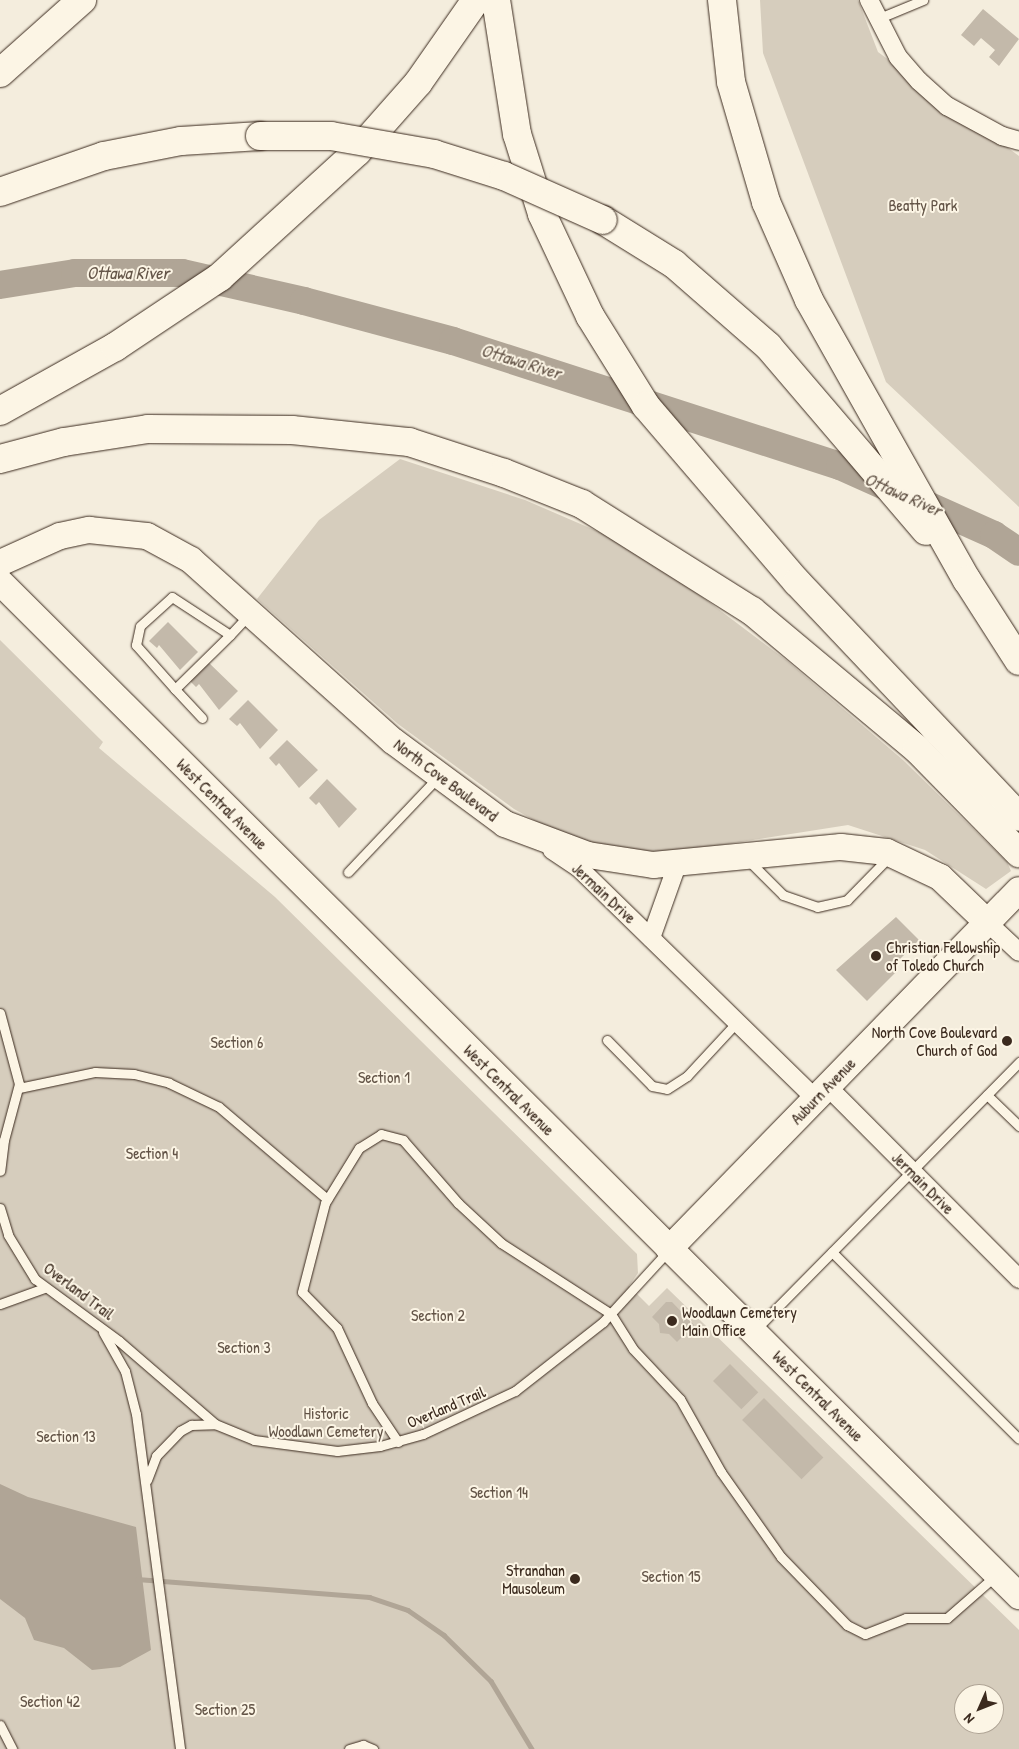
<!DOCTYPE html>
<html>
<head>
<meta charset="utf-8">
<style>
  body { margin:0 }
  #map { position:relative; width:1019px; height:1749px; overflow:hidden; background:#f4eddd; font-family:"Patrick Hand",sans-serif }
  div>[style] { position:absolute }
  .green>* { inset:0; background:#d6cdbd }
  .water>* { inset:0; background:#b0a596 }
  .stream>* { height:4.5px; margin:-2.25px; padding:0 2.25px; transform-origin:2.25px; border-radius:2.25px; background:#b0a596 }
  .river>* { height:28px; margin:-14px; padding:0 14px; transform-origin:14px; border-radius:14px; background:#b0a596 }
  .building>* { inset:0; background:#c3b9aa; transform-origin:0 0 }
  .roads { filter:drop-shadow(0 0 1px #3b2a1e) drop-shadow(0 0 1px #3b2a1e) }
  .lane>* { height:9px; margin:-4.5px; padding:0 4.5px; transform-origin:4.5px; border-radius:4.5px; background:#fcf5e5 }
  .street>* { height:18px; margin:-9px; padding:0 9px; transform-origin:9px; border-radius:9px; background:#fcf5e5 }
  .secondary>* { height:26px; margin:-13px; padding:0 13px; transform-origin:13px; border-radius:13px; background:#fcf5e5 }
  .highway>* { height:28px; margin:-14px; padding:0 14px; transform-origin:14px; border-radius:14px; background:#fcf5e5 }
  .bridges { filter:drop-shadow(0 0 1px #3b2a1e) drop-shadow(0 0 1px #3b2a1e) }
  .highway-bridge>* { height:28px; margin:-14px; padding:0 14px; transform-origin:14px; border-radius:14px; background:#fcf5e5 }
  .dots>* { width:14px; height:14px; translate:-50% -50%; box-sizing:border-box; border:2px solid #fcf5e5; border-radius:50% }
  span { translate:-50% -50%; white-space:nowrap; text-align:center; line-height:1.15; -webkit-text-stroke:4px #fcf5e5; paint-order:stroke }
  .park-label { font-size:16px; color:#625346 }
  .street-label { font-size:16px; color:#3b2a1e }
  .poi-label { font-size:16px; color:#3b2a1e }
  .left { translate:0 -50%; text-align:left }
  .right { translate:-100% -50%; text-align:right }
  .water-label { font-size:18px; color:#645548; font-style:italic }
  .north { position:absolute; left:954px; top:1684px; width:50px; height:50px; box-sizing:border-box; background:#fcf5e5; border:1px solid #afa495; border-radius:50%; rotate:226deg; font-size:14px; font-weight:700; line-height:20px; text-align:center; color:#3b2a1e }
  .north::after { content:''; display:block; margin:auto; width:18px; height:22px; background:#3b2a1e; clip-path:polygon(50% 0,100% 100%,50% 72%,0 100%) }
</style>
</head>
<body>
<div id="map">
  <div class="green">
    <div style="clip-path:polygon(760px 0,858px 0,878px 52px,1019px 156px,1019px 507px,886px 382px,763px 53px)"></div>
    <div style="clip-path:polygon(400px 459px,525px 500px,606px 535px,701px 596px,786px 660px,903px 760px,1007px 862px,1011px 871px,986px 889px,925px 850px,848px 825px,658px 855px,568px 839px,514px 809px,398px 724px,257px 599px,319px 520px)"></div>
    <div style="clip-path:polygon(evenodd,0 640px,103px 742px,99px 748px,275px 897px,637px 1254px,638px 1273px,629px 1286px,649px 1306px,667px 1288px,1019px 1630px,1019px 1749px,0 1749px,0 640px,964px 1694px,994px 1694px,994px 1724px,964px 1724px,964px 1694px)"></div>
  </div>
  <div class="water">
    <div style="clip-path:polygon(0 1484px,28px 1497px,136px 1527px,151px 1650px,120px 1667px,92px 1670px,64px 1648px,34px 1640px,25px 1618px,0 1599px)"></div>
  </div>
  <div class="stream">
    <div style="left:137px;top:1579px;width:233px;rotate:4.4deg"></div>
    <div style="left:369px;top:1597px;width:41px;rotate:18.4deg"></div>
    <div style="left:408px;top:1610px;width:44px;rotate:34.8deg"></div>
    <div style="left:444px;top:1635px;width:66px;rotate:44.4deg"></div>
    <div style="left:491px;top:1681px;width:79px;rotate:58.9deg"></div>
  </div>
  <div class="river">
    <div style="left:0;top:285px;width:76px;rotate:-9.1deg"></div>
    <div style="left:75px;top:273px;width:107px"></div>
    <div style="left:182px;top:273px;width:125px;rotate:12.9deg"></div>
    <div style="left:304px;top:301px;width:154px;rotate:15deg"></div>
    <div style="left:453px;top:341px;width:407px;rotate:17.9deg"></div>
    <div style="left:840px;top:466px;width:169px;rotate:24.1deg"></div>
    <div style="left:994px;top:535px;width:30px;rotate:34deg"></div>
  </div>
  <div class="building">
    <div style="clip-path:polygon(983px 9px,1019px 39px,999px 66px,989px 57px,995px 50px,981px 38px,974px 46px,961px 35px)"></div>
    <div style="clip-path:polygon(168px 622px,198px 652px,180px 670px,159px 645px,157px 648px,149px 641px)"></div>
    <div style="clip-path:polygon(207px 661px,238px 691px,219px 710px,199px 684px,196px 687px,189px 680px)"></div>
    <div style="clip-path:polygon(248px 700px,278px 730px,260px 749px,240px 723px,237px 726px,229px 719px)"></div>
    <div style="clip-path:polygon(287px 740px,318px 770px,299px 788px,279px 763px,276px 766px,269px 758px)"></div>
    <div style="clip-path:polygon(327px 779px,357px 809px,339px 828px,319px 802px,316px 805px,309px 798px)"></div>
    <div style="clip-path:polygon(896px 917px,919px 940px,892px 967px,897px 971px,867px 1001px,836px 970px)"></div>
    <div style="clip-path:polygon(666px 1302px,672px 1302px,694px 1325px,677px 1342px,669px 1334px,660px 1333px,659px 1324px,652px 1317px)"></div>
    <div style="left:730px;top:1364px;width:40px;height:24px;rotate:45deg"></div>
    <div style="left:764px;top:1398px;width:84px;height:31px;rotate:45deg"></div>
  </div>
  <div class="roads">
    <div class="lane">
      <div style="left:877px;top:19px;width:50px;rotate:-22.4deg"></div>
      <div style="left:175px;top:689px;width:59px;rotate:-131.6deg"></div>
      <div style="left:136px;top:645px;width:19px;rotate:-78deg"></div>
      <div style="left:140px;top:626px;width:43px;rotate:-42.2deg"></div>
      <div style="left:172px;top:597px;width:69px;rotate:33.2deg"></div>
      <div style="left:230px;top:635px;width:26px;rotate:-47deg"></div>
      <div style="left:202px;top:718px;width:40px;rotate:-133deg"></div>
      <div style="left:175px;top:689px;width:77px;rotate:-44.5deg"></div>
      <div style="left:749px;top:861px;width:48px;rotate:45deg"></div>
      <div style="left:783px;top:895px;width:36px;rotate:19deg"></div>
      <div style="left:817px;top:907px;width:31px;rotate:-13deg"></div>
      <div style="left:847px;top:900px;width:62px;rotate:-45.7deg"></div>
      <div style="left:348px;top:872px;width:131px;rotate:-46.5deg"></div>
      <div style="left:0;top:1013px;width:73px;rotate:75deg"></div>
      <div style="left:19px;top:1084px;width:58px;rotate:105deg"></div>
      <div style="left:4px;top:1140px;width:31px;rotate:97deg"></div>
      <div style="left:607px;top:1040px;width:64px;rotate:45.6deg"></div>
      <div style="left:652px;top:1086px;width:15px;rotate:11deg"></div>
      <div style="left:667px;top:1089px;width:24px;rotate:-33deg"></div>
      <div style="left:687px;top:1076px;width:74px;rotate:-47.2deg"></div>
      <div style="left:19px;top:1088px;width:78px;rotate:-11.9deg"></div>
      <div style="left:95px;top:1072px;width:39px;rotate:3deg"></div>
      <div style="left:134px;top:1074px;width:36px;rotate:14deg"></div>
      <div style="left:169px;top:1083px;width:55px;rotate:25.6deg"></div>
      <div style="left:219px;top:1107px;width:142px;rotate:40.4deg"></div>
      <div style="left:987px;top:1095px;width:45px;rotate:44.1deg"></div>
      <div style="left:0;top:1208px;width:28px;rotate:73deg"></div>
      <div style="left:8px;top:1235px;width:52px;rotate:58.5deg"></div>
      <div style="left:35px;top:1279px;width:104px;rotate:36.4deg"></div>
      <div style="left:119px;top:1341px;width:127px;rotate:40.8deg"></div>
      <div style="left:215px;top:1424px;width:42px;rotate:22.3deg"></div>
      <div style="left:254px;top:1440px;width:84px;rotate:7.5deg"></div>
      <div style="left:337px;top:1451px;width:43px;rotate:-6.6deg"></div>
      <div style="left:380px;top:1446px;width:45px;rotate:-15.6deg"></div>
      <div style="left:423px;top:1434px;width:102px;rotate:-25.1deg"></div>
      <div style="left:515px;top:1391px;width:112px;rotate:-38.1deg"></div>
      <div style="left:603px;top:1322px;width:96px;rotate:-47.5deg"></div>
      <div style="left:832px;top:1252px;width:264px;rotate:45deg"></div>
      <div style="left:0;top:1304px;width:47px;rotate:-20deg"></div>
      <div style="left:754px;top:1331px;width:378px;rotate:-45.4deg"></div>
      <div style="left:103px;top:1332px;width:45px;rotate:60.6deg"></div>
      <div style="left:125px;top:1371px;width:44px;rotate:75.7deg"></div>
      <div style="left:136px;top:1414px;width:338px;rotate:82.5deg"></div>
      <div style="left:398px;top:1442px;width:47px;rotate:-123.7deg"></div>
      <div style="left:372px;top:1403px;width:83px;rotate:-115deg"></div>
      <div style="left:337px;top:1328px;width:50px;rotate:-134.2deg"></div>
      <div style="left:302px;top:1292px;width:92px;rotate:-75.5deg"></div>
      <div style="left:325px;top:1203px;width:65px;rotate:-58.3deg"></div>
      <div style="left:359px;top:1148px;width:26px;rotate:-32deg"></div>
      <div style="left:381px;top:1134px;width:23px;rotate:15deg"></div>
      <div style="left:403px;top:1140px;width:84px;rotate:48.9deg"></div>
      <div style="left:458px;top:1203px;width:59px;rotate:42.9deg"></div>
      <div style="left:501px;top:1243px;width:131px;rotate:32.8deg"></div>
      <div style="left:611px;top:1314px;width:41px;rotate:57.8deg"></div>
      <div style="left:633px;top:1349px;width:69px;rotate:46.8deg"></div>
      <div style="left:680px;top:1399px;width:84px;rotate:60.7deg"></div>
      <div style="left:721px;top:1472px;width:104px;rotate:54.8deg"></div>
      <div style="left:781px;top:1557px;width:95px;rotate:45.9deg"></div>
      <div style="left:847px;top:1625px;width:20px;rotate:27deg"></div>
      <div style="left:865px;top:1634px;width:44px;rotate:-21.3deg"></div>
      <div style="left:906px;top:1618px;width:41px"></div>
      <div style="left:947px;top:1618px;width:64px;rotate:-41.2deg"></div>
      <div style="left:147px;top:1480px;width:26px;rotate:-69deg"></div>
      <div style="left:156px;top:1456px;width:35px;rotate:-46deg"></div>
      <div style="left:180px;top:1431px;width:13px;rotate:-29deg"></div>
      <div style="left:191px;top:1425px;width:24px;rotate:-2deg"></div>
      <div style="left:0;top:1725px;width:27px;rotate:63deg"></div>
      <div style="left:349px;top:1749px;width:15px;rotate:-16deg"></div>
      <div style="left:363px;top:1745px;width:11px;rotate:22deg"></div>
    </div>
    <div class="street">
      <div style="left:869px;top:0;width:64px;rotate:63deg"></div>
      <div style="left:898px;top:57px;width:32px;rotate:49deg"></div>
      <div style="left:919px;top:81px;width:38px;rotate:42deg"></div>
      <div style="left:947px;top:106px;width:63px;rotate:28.6deg"></div>
      <div style="left:1002px;top:136px;width:18px;rotate:16deg"></div>
      <div style="left:552px;top:850px;width:32px;rotate:34deg"></div>
      <div style="left:579px;top:868px;width:331px;rotate:44.3deg"></div>
      <div style="left:988px;top:923px;width:42px;rotate:43.1deg"></div>
      <div style="left:651px;top:938px;width:77px;rotate:-70.4deg"></div>
      <div style="left:828px;top:1087px;width:271px;rotate:45.1deg"></div>
    </div>
    <div class="secondary">
      <div style="left:0;top:563px;width:66px;rotate:-24.2deg"></div>
      <div style="left:60px;top:536px;width:30px;rotate:-12deg"></div>
      <div style="left:89px;top:530px;width:58px;rotate:5.9deg"></div>
      <div style="left:147px;top:536px;width:50px;rotate:28.6deg"></div>
      <div style="left:191px;top:560px;width:271px;rotate:41.9deg"></div>
      <div style="left:393px;top:741px;width:139px;rotate:36.5deg"></div>
      <div style="left:505px;top:824px;width:89px;rotate:20.5deg"></div>
      <div style="left:588px;top:855px;width:66px;rotate:8.7deg"></div>
      <div style="left:653px;top:865px;width:189px;rotate:-5.5deg"></div>
      <div style="left:841px;top:847px;width:46px;rotate:6.2deg"></div>
      <div style="left:887px;top:852px;width:59px;rotate:25.3deg"></div>
      <div style="left:940px;top:877px;width:66px;rotate:43.8deg"></div>
      <div style="left:0;top:582px;width:1438px;rotate:44.86deg"></div>
      <div style="left:669px;top:1249px;width:501px;rotate:-45.73deg"></div>
    </div>
    <div class="highway">
      <div style="left:496px;top:0;width:136px;rotate:81.1deg"></div>
      <div style="left:517px;top:134px;width:84px;rotate:72.6deg"></div>
      <div style="left:542px;top:214px;width:113px;rotate:64.8deg"></div>
      <div style="left:590px;top:316px;width:106px;rotate:58.1deg"></div>
      <div style="left:646px;top:406px;width:232px;rotate:49.4deg"></div>
      <div style="left:797px;top:582px;width:323px;rotate:46.6deg"></div>
      <div style="left:722px;top:0;width:82px;rotate:83.7deg"></div>
      <div style="left:731px;top:82px;width:125px;rotate:73.7deg"></div>
      <div style="left:766px;top:202px;width:107px;rotate:66.3deg"></div>
      <div style="left:809px;top:300px;width:322px;rotate:60.6deg"></div>
      <div style="left:967px;top:580px;width:96px;rotate:57.3deg"></div>
      <div style="left:0;top:73px;width:110px;rotate:-41.7deg"></div>
      <div style="left:0;top:192px;width:110px;rotate:-19.1deg"></div>
      <div style="left:104px;top:156px;width:78px;rotate:-11deg"></div>
      <div style="left:181px;top:141px;width:79px;rotate:-3.6deg"></div>
      <div style="left:603px;top:220px;width:84px;rotate:31.8deg"></div>
      <div style="left:674px;top:264px;width:125px;rotate:41.1deg"></div>
      <div style="left:768px;top:346px;width:243px;rotate:49.5deg"></div>
      <div style="left:0;top:411px;width:132px;rotate:-29.1deg"></div>
      <div style="left:115px;top:347px;width:126px;rotate:-33.7deg"></div>
      <div style="left:220px;top:277px;width:185px;rotate:-42.4deg"></div>
      <div style="left:357px;top:152px;width:92px;rotate:-48.5deg"></div>
      <div style="left:418px;top:83px;width:101px;rotate:-55.1deg"></div>
      <div style="left:0;top:459px;width:66px;rotate:-14.9deg"></div>
      <div style="left:64px;top:442px;width:85px;rotate:-8.8deg"></div>
      <div style="left:148px;top:429px;width:144px;rotate:0.4deg"></div>
      <div style="left:292px;top:430px;width:118px;rotate:5.9deg"></div>
      <div style="left:409px;top:442px;width:100px;rotate:18.1deg"></div>
      <div style="left:504px;top:473px;width:84px;rotate:21.7deg"></div>
      <div style="left:582px;top:504px;width:201px;rotate:32.2deg"></div>
      <div style="left:752px;top:611px;width:215px;rotate:39.9deg"></div>
      <div style="left:917px;top:749px;width:146px;rotate:45.6deg"></div>
    </div>
  </div>
  <div class="bridges">
    <div class="highway-bridge">
      <div style="left:260px;top:136px;width:71px"></div>
      <div style="left:331px;top:136px;width:105px;rotate:9.9deg"></div>
      <div style="left:434px;top:154px;width:73px;rotate:17.4deg"></div>
      <div style="left:504px;top:176px;width:108px;rotate:24deg"></div>
    </div>
  </div>
  <div class="dots">
    <div style="left:876px;top:956px;background:#3b2a1e"></div>
    <div style="left:1007px;top:1041px;background:#3b2a1e"></div>
    <div style="left:672px;top:1321px;background:#3b2a1e"></div>
    <div style="left:575px;top:1579px;background:#3b2a1e"></div>
  </div>
  <div class="park-label">
    <span style="left:923px;top:205px">Beatty Park</span>
    <span style="left:237px;top:1042px">Section 6</span>
    <span style="left:384px;top:1077px">Section 1</span>
    <span style="left:152px;top:1153px">Section 4</span>
    <span style="left:438px;top:1315px">Section 2</span>
    <span style="left:244px;top:1347px">Section 3</span>
    <span style="left:326px;top:1422px">Historic<br>Woodlawn Cemetery</span>
    <span style="left:66px;top:1436px">Section 13</span>
    <span style="left:499px;top:1492px">Section 14</span>
    <span style="left:671px;top:1576px">Section 15</span>
    <span style="left:50px;top:1701px">Section 42</span>
    <span style="left:225px;top:1709px">Section 25</span>
  </div>
  <div class="street-label">
    <span style="left:446px;top:780px;rotate:37deg">North Cove Boulevard</span>
    <span style="left:222px;top:804px;rotate:45deg">West Central Avenue</span>
    <span style="left:604px;top:893px;rotate:43deg">Jermain Drive</span>
    <span style="left:509px;top:1090px;rotate:45deg">West Central Avenue</span>
    <span style="left:823px;top:1091px;rotate:-46deg">Auburn Avenue</span>
    <span style="left:923px;top:1183px;rotate:45deg">Jermain Drive</span>
    <span style="left:79px;top:1291px;rotate:37deg">Overland Trail</span>
    <span style="left:818px;top:1396px;rotate:45deg">West Central Avenue</span>
    <span style="left:446px;top:1407px;rotate:-23deg">Overland Trail</span>
  </div>
  <div class="poi-label">
    <span class="left" style="left:886px;top:956px">Christian Fellowship<br>of Toledo Church</span>
    <span class="right" style="left:997px;top:1041px">North Cove Boulevard<br>Church of God</span>
    <span class="left" style="left:682px;top:1321px">Woodlawn Cemetery<br>Main Office</span>
    <span class="right" style="left:565px;top:1579px">Stranahan<br>Mausoleum</span>
  </div>
  <div class="water-label">
    <span style="left:128px;top:273px">Ottawa River</span>
    <span style="left:521px;top:362px;rotate:17deg">Ottawa River</span>
    <span style="left:903px;top:495px;rotate:24deg">Ottawa River</span>
  </div>
  <div class="north">N</div>
</div>
</body>
</html>
